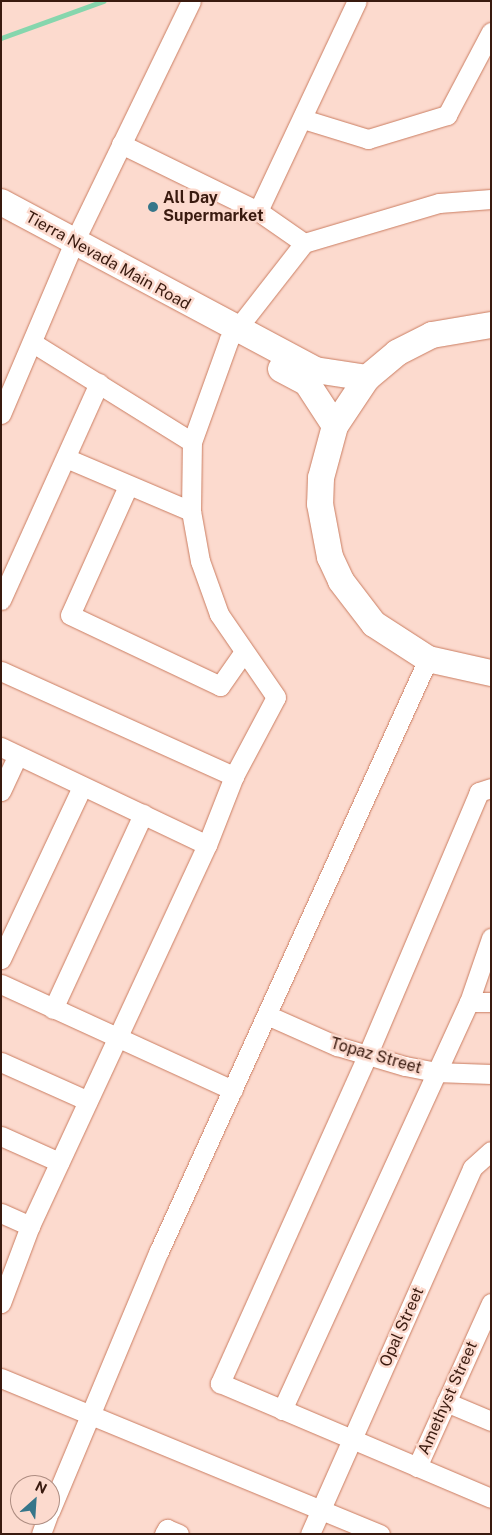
<!DOCTYPE html>
<html>
<head>
<meta charset="utf-8">
<style>
  body { margin:0 }
  #map { position:relative; width:492px; height:1535px; overflow:hidden; background:#fcdace; font-family:"Public Sans",sans-serif }
  div>[style] { position:absolute }
  .stream>* { height:5px; margin:-2.5px; padding:0 2.5px; transform-origin:2.5px; border-radius:2.5px; background:#86d6ad }
  .roads { filter:drop-shadow(0 0 1px #ca7d61) drop-shadow(0 0 1px #ca7d61) }
  .street>* { height:19px; margin:-9.5px; padding:0 9.5px; transform-origin:9.5px; border-radius:9.5px; background:#fff }
  .secondary>* { height:26px; margin:-13px; padding:0 13px; transform-origin:13px; border-radius:13px; background:#fff }
  .dots>* { width:14px; height:14px; translate:-50% -50%; box-sizing:border-box; border:2px solid #fcdace; border-radius:50% }
  span { translate:-50% -50%; white-space:nowrap; text-align:center; line-height:1.15; -webkit-text-stroke:5px #fcdace; paint-order:stroke }
  .poi-label { font-size:16px; color:#391a0f; font-weight:700 }
  .left { translate:0 -50%; text-align:left }
  .street-label { font-size:16px; color:#391a0f }
  .frame { position:absolute; inset:0; border:2px solid #391a0f; pointer-events:none }
  .north { position:absolute; left:10px; top:1475px; width:50px; height:50px; box-sizing:border-box; background:#fcdace; border:1px solid #ae8d82; border-radius:50%; rotate:26deg; font-size:14px; font-weight:700; line-height:20px; text-align:center; color:#391a0f }
  .north::after { content:''; display:block; margin:auto; width:18px; height:22px; background:#36768a; clip-path:polygon(50% 0,100% 100%,50% 72%,0 100%) }
</style>
</head>
<body>
<div id="map">
  <div class="stream">
    <div style="left:1px;top:38px;width:109px;rotate:-19.9deg"></div>
  </div>
  <div class="roads">
    <div class="street">
      <div style="left:303px;top:119px;width:68px;rotate:17.1deg"></div>
      <div style="left:368px;top:139px;width:83px;rotate:-16.9deg"></div>
      <div style="left:447px;top:115px;width:94px;rotate:-62.1deg"></div>
      <div style="left:121px;top:144px;width:153px;rotate:26.1deg"></div>
      <div style="left:258px;top:211px;width:56px;rotate:34.8deg"></div>
      <div style="left:258px;top:211px;width:232px;rotate:-64.8deg"></div>
      <div style="left:33px;top:343px;width:187px;rotate:31.9deg"></div>
      <div style="left:1px;top:414px;width:187px;rotate:-67deg"></div>
      <div style="left:74px;top:242px;width:268px;rotate:-64.1deg"></div>
      <div style="left:66px;top:458px;width:136px;rotate:23deg"></div>
      <div style="left:128px;top:486px;width:141px;rotate:114.2deg"></div>
      <div style="left:70px;top:615px;width:166px;rotate:25.3deg"></div>
      <div style="left:220px;top:686px;width:40px;rotate:-55.1deg"></div>
      <div style="left:1px;top:600px;width:238px;rotate:-65.7deg"></div>
      <div style="left:1px;top:671px;width:256px;rotate:24.3deg"></div>
      <div style="left:1px;top:747px;width:228px;rotate:25.4deg"></div>
      <div style="left:491px;top:788px;width:13px;rotate:162deg"></div>
      <div style="left:479px;top:792px;width:287px;rotate:113deg"></div>
      <div style="left:367px;top:1056px;width:359px;rotate:114.2deg"></div>
      <div style="left:220px;top:1383px;width:294px;rotate:23deg"></div>
      <div style="left:1px;top:791px;width:38px;rotate:-65deg"></div>
      <div style="left:1px;top:959px;width:190px;rotate:-64.8deg"></div>
      <div style="left:1px;top:984px;width:255px;rotate:24.6deg"></div>
      <div style="left:469px;top:1002px;width:22px"></div>
      <div style="left:53px;top:1009px;width:215px;rotate:-65.2deg"></div>
      <div style="left:267px;top:1015px;width:77px;rotate:23.9deg"></div>
      <div style="left:337px;top:1046px;width:71px;rotate:16.4deg"></div>
      <div style="left:405px;top:1066px;width:31px;rotate:11deg"></div>
      <div style="left:435px;top:1072px;width:56px;rotate:2deg"></div>
      <div style="left:1px;top:1062px;width:95px;rotate:24.1deg"></div>
      <div style="left:1px;top:1136px;width:64px;rotate:24.1deg"></div>
      <div style="left:1px;top:1213px;width:32px;rotate:24deg"></div>
      <div style="left:1px;top:1303px;width:82px;rotate:-69.4deg"></div>
      <div style="left:30px;top:1226px;width:420px;rotate:-65.1deg"></div>
      <div style="left:207px;top:845px;width:74px;rotate:-68.6deg"></div>
      <div style="left:234px;top:776px;width:89px;rotate:-62deg"></div>
      <div style="left:276px;top:697px;width:101px;rotate:-124.5deg"></div>
      <div style="left:219px;top:614px;width:56px;rotate:-109.7deg"></div>
      <div style="left:200px;top:561px;width:51px;rotate:-100.2deg"></div>
      <div style="left:191px;top:511px;width:69px;rotate:-89.2deg"></div>
      <div style="left:192px;top:442px;width:109px;rotate:-70.2deg"></div>
      <div style="left:229px;top:339px;width:122px;rotate:-52deg"></div>
      <div style="left:304px;top:243px;width:141px;rotate:-16.5deg"></div>
      <div style="left:439px;top:203px;width:52px;rotate:-4.4deg"></div>
      <div style="left:1px;top:1378px;width:410px;rotate:22.4deg"></div>
      <div style="left:446px;top:1402px;width:49px;rotate:22.9deg"></div>
      <div style="left:282px;top:1410px;width:449px;rotate:-65.4deg"></div>
      <div style="left:469px;top:1002px;width:68px;rotate:-71deg"></div>
      <div style="left:417px;top:1467px;width:180px;rotate:-65.7deg"></div>
      <div style="left:50px;top:1511px;width:282px;rotate:-67.3deg"></div>
      <div style="left:159px;top:1251px;width:650px;rotate:-65.56deg"></div>
      <div style="left:41px;top:1534px;width:20px;rotate:-70deg"></div>
      <div style="left:164px;top:1534px;width:6px;rotate:-59deg"></div>
      <div style="left:167px;top:1529px;width:13px;rotate:23deg"></div>
      <div style="left:310px;top:1534px;width:400px;rotate:-66.1deg"></div>
      <div style="left:472px;top:1168px;width:25px;rotate:-42deg"></div>
    </div>
    <div class="secondary">
      <div style="left:1px;top:202px;width:356px;rotate:28.1deg"></div>
      <div style="left:315px;top:370px;width:53px;rotate:8.7deg"></div>
      <div style="left:491px;top:325px;width:60px;rotate:170.4deg"></div>
      <div style="left:432px;top:335px;width:39px;rotate:153deg"></div>
      <div style="left:397px;top:353px;width:39px;rotate:140deg"></div>
      <div style="left:367px;top:378px;width:58px;rotate:123.7deg"></div>
      <div style="left:335px;top:426px;width:54px;rotate:105.1deg"></div>
      <div style="left:321px;top:478px;width:26px;rotate:92deg"></div>
      <div style="left:320px;top:504px;width:54px;rotate:79.3deg"></div>
      <div style="left:330px;top:557px;width:26px;rotate:65deg"></div>
      <div style="left:341px;top:581px;width:54px;rotate:52.5deg"></div>
      <div style="left:374px;top:624px;width:64px;rotate:32.9deg"></div>
      <div style="left:428px;top:659px;width:65px;rotate:12.5deg"></div>
      <div style="left:281px;top:369px;width:30px;rotate:28deg"></div>
      <div style="left:307px;top:383px;width:51px;rotate:56.9deg"></div>
    </div>
  </div>
  <div class="dots">
    <div style="left:153px;top:207px;background:#36768a"></div>
  </div>
  <div class="poi-label">
    <span class="left" style="left:163px;top:207px">All Day<br>Supermarket</span>
  </div>
  <div class="street-label">
    <span style="left:108px;top:261px;rotate:29deg">Tierra Nevada Main Road</span>
    <span style="left:376px;top:1056px;rotate:16deg">Topaz Street</span>
    <span style="left:402px;top:1327px;rotate:-66deg">Opal Street</span>
    <span style="left:448px;top:1398px;rotate:-66deg">Amethyst Street</span>
  </div>
  <div class="frame"></div>
  <div class="north">N</div>
</div>
</body>
</html>
